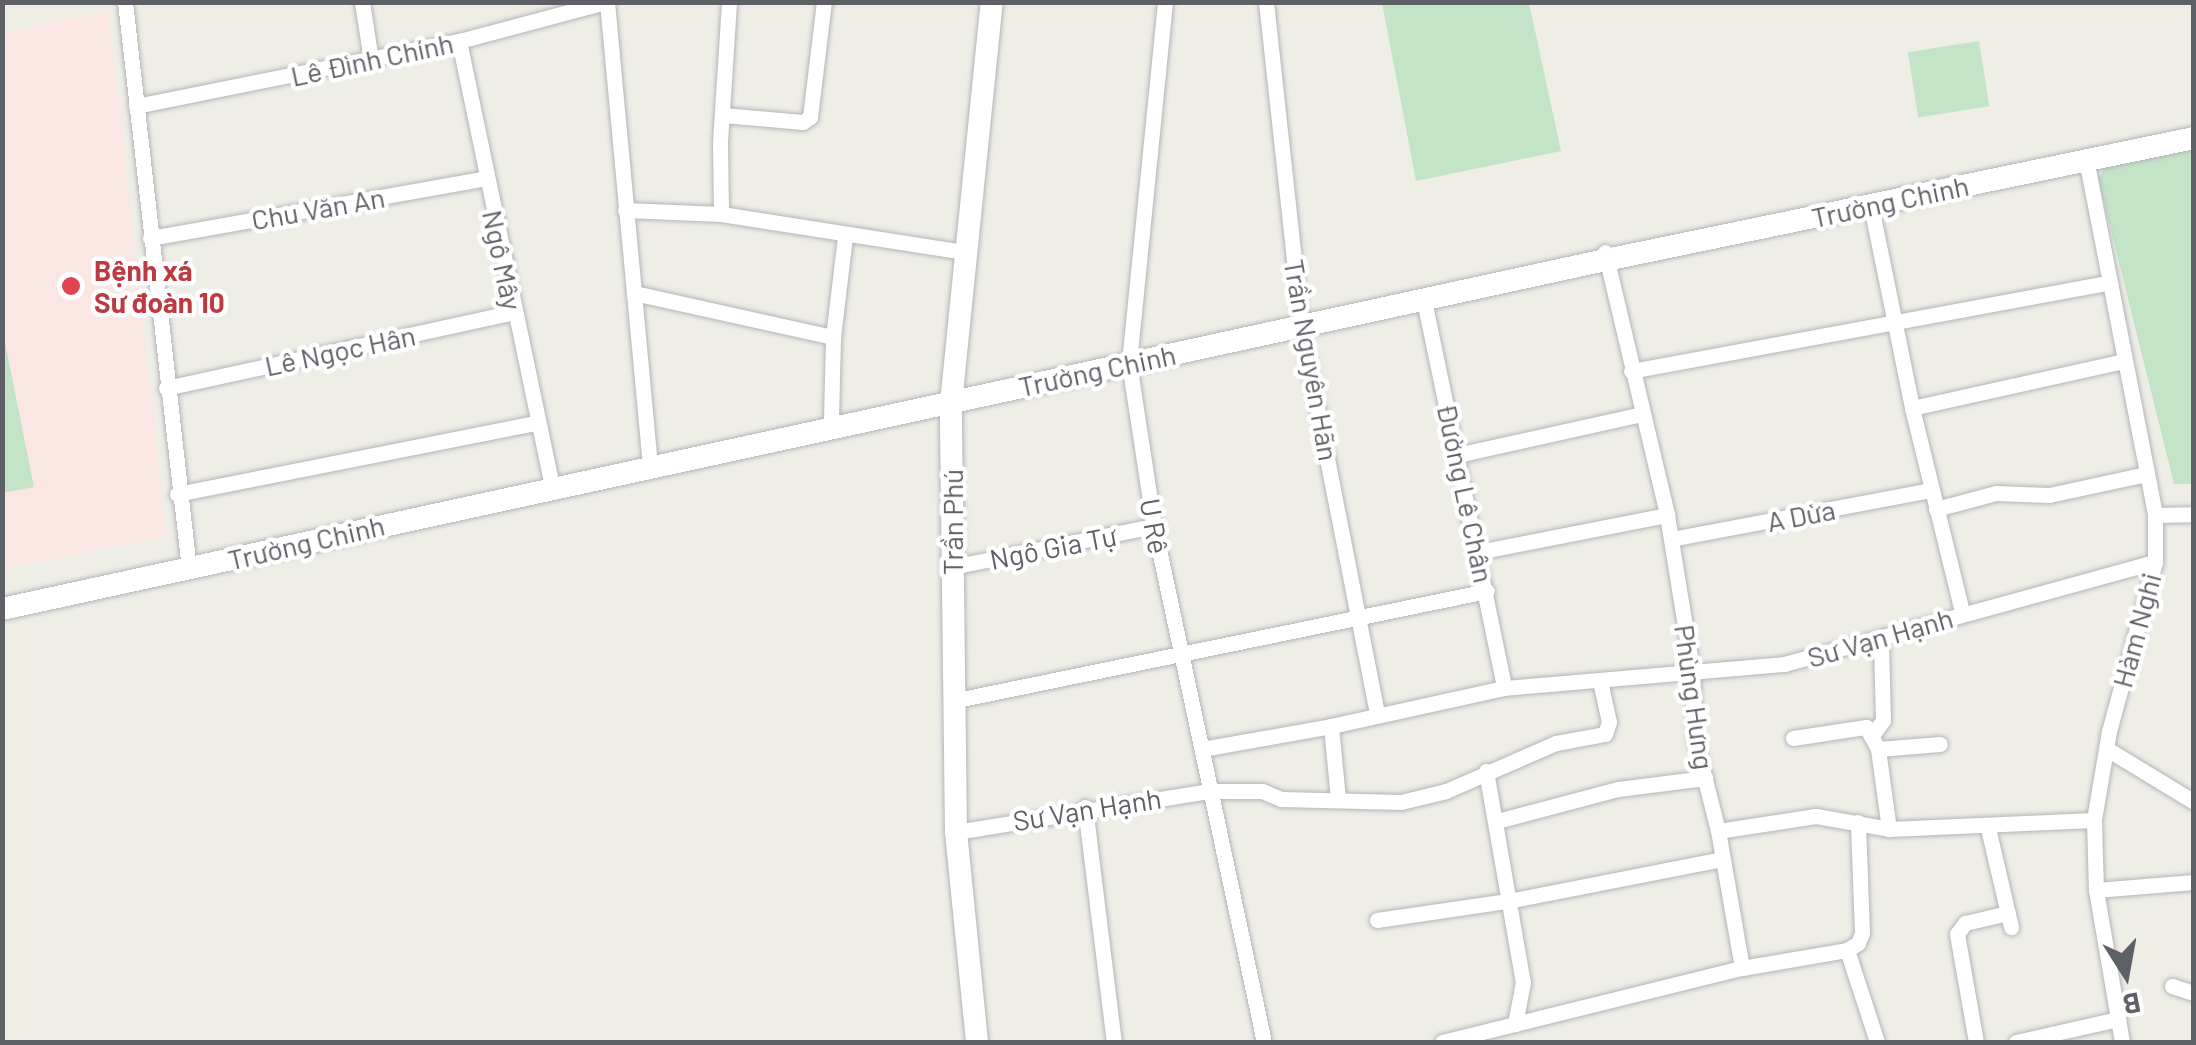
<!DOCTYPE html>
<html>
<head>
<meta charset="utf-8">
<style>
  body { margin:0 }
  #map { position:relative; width:2196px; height:1045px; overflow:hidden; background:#eeede6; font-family:Barlow,sans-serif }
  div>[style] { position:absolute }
  .medical>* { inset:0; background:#fae7e4 }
  .green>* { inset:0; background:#c4e4c7; transform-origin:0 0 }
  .roads { filter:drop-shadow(0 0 2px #b3b5b9) drop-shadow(0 0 2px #b3b5b9) }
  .street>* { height:15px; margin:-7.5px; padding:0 7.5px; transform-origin:7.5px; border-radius:7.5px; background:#fff }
  .secondary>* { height:22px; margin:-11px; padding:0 11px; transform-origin:11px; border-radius:11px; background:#fff }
  .dots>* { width:28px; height:28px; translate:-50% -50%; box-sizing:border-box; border:5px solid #fff; border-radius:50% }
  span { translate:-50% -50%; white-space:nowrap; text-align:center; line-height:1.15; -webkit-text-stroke:9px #fff; paint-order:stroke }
  .street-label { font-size:28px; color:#5d6065 }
  .health-label { font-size:28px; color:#be3a42; font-weight:700 }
  .left { translate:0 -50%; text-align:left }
  .frame { position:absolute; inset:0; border:5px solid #5d6065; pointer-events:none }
  .north { position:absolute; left:2076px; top:925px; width:100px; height:100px; -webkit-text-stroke:8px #fff; paint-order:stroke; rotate:169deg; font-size:28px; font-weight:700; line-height:40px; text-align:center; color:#5d6065 }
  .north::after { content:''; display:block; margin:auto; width:35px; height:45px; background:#5d6065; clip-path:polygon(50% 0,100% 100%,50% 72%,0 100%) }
</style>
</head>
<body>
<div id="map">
  <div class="medical">
    <div style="clip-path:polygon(108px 9px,166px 537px,3px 569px,3px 34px)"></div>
  </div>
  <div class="green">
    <div style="clip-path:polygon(1382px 3px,1529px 3px,1561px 151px,1416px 181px)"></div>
    <div style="left:1979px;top:41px;width:66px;height:72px;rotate:81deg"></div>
    <div style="clip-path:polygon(2193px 147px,2193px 484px,2174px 484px,2098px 178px,2107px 165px)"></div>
    <div style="clip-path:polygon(2px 327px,34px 487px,3px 493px,2px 493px)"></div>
  </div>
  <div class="roads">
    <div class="street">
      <div style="left:125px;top:2px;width:571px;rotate:83.56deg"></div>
      <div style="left:362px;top:2px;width:59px;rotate:81.2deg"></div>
      <div style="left:607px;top:2px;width:457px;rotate:84.7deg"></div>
      <div style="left:1165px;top:2px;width:363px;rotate:95.7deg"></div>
      <div style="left:1129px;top:363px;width:165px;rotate:81.3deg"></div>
      <div style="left:1154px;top:526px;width:528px;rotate:77.97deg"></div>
      <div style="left:1266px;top:2px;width:326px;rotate:83.8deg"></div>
      <div style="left:1301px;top:326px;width:395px;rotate:78.9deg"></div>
      <div style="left:459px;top:41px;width:446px;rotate:78.2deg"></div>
      <div style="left:136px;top:106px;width:329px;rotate:-11.4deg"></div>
      <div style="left:459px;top:41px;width:152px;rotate:-14.9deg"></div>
      <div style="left:723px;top:115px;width:80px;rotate:5deg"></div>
      <div style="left:803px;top:122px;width:9px;rotate:-36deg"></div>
      <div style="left:810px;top:117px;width:116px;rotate:-83.1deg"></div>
      <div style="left:2086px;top:159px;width:363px;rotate:79deg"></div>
      <div style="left:2155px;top:515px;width:47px;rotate:90deg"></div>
      <div style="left:2155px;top:562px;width:175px;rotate:105.2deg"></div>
      <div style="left:2109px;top:731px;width:90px;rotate:99.6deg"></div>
      <div style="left:2094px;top:820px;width:70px;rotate:88.4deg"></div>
      <div style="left:2096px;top:890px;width:154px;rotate:80.3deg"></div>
      <div style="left:1871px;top:206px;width:206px;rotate:78.5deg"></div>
      <div style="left:1912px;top:408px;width:210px;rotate:76.2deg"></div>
      <div style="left:625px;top:210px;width:96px;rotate:2.4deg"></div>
      <div style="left:721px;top:214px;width:247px;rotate:8.9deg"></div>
      <div style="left:721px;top:214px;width:72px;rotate:-90.8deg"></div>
      <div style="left:720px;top:142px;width:140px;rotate:-86.3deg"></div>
      <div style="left:150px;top:238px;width:341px;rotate:-10.1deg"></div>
      <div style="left:1605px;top:252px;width:270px;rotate:76.7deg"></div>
      <div style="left:1667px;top:515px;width:156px;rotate:80.8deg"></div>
      <div style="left:1692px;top:669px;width:71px;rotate:87.6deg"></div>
      <div style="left:1695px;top:740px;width:94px;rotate:75.8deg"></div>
      <div style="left:1718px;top:831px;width:99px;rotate:-8.7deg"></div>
      <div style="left:1816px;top:816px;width:74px;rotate:10.1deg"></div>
      <div style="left:1889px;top:829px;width:205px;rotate:-2.5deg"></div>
      <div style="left:634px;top:293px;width:204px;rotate:12.5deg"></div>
      <div style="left:1424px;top:300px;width:396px;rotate:78.3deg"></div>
      <div style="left:1631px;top:371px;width:487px;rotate:-10.5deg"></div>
      <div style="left:166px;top:388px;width:356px;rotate:-12.3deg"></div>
      <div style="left:1912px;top:408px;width:217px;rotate:-12.5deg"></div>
      <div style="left:831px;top:419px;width:82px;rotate:-88.6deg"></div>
      <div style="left:833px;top:337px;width:102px;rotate:-83.2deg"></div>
      <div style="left:1457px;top:455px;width:189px;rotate:-12.5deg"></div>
      <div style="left:177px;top:494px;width:367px;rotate:-11.2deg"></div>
      <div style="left:1936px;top:509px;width:62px;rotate:-14.9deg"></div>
      <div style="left:1996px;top:493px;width:53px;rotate:2.2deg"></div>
      <div style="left:2049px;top:495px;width:99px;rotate:-12.2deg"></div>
      <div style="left:2155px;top:515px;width:39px;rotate:-1deg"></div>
      <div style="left:1671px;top:539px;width:265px;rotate:-10.7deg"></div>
      <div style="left:1478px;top:552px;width:193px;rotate:-11.1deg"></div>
      <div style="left:952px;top:567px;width:206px;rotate:-11.5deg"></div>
      <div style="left:952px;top:701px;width:546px;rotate:-11.62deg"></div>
      <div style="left:1873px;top:734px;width:17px;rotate:-54deg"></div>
      <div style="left:1883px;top:720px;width:79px;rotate:-91.5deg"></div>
      <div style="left:1793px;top:738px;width:74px;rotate:-8.6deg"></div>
      <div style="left:1866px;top:727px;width:25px;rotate:61deg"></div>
      <div style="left:1878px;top:749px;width:81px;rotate:82.2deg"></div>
      <div style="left:1202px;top:749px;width:131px;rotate:-10.1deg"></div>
      <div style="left:1878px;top:749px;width:62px;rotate:-4.6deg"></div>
      <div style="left:2107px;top:749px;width:102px;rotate:31.3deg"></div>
      <div style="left:1486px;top:771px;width:214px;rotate:80.1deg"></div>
      <div style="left:1523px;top:982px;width:43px;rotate:100.8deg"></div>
      <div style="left:1338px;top:799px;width:73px;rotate:-95.5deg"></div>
      <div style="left:1331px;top:726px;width:177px;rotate:-12.4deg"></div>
      <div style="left:1504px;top:688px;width:281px;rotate:-4.9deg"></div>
      <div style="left:1784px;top:664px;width:385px;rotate:-15.4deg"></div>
      <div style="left:1085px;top:807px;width:237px;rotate:83deg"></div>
      <div style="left:1497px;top:821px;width:125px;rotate:-14.8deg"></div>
      <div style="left:1618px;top:789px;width:88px;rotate:-7.2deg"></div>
      <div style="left:1988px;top:828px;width:102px;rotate:76.9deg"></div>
      <div style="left:956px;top:832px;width:257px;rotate:-9.2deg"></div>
      <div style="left:1210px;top:791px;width:52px"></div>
      <div style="left:1262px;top:791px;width:21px;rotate:23deg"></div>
      <div style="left:1281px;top:799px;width:120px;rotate:1.4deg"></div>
      <div style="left:1401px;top:802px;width:46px;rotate:-13.7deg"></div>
      <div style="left:1446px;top:791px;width:120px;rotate:-23.6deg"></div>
      <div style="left:1556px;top:743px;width:50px;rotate:-10.4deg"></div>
      <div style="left:1605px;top:734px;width:13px;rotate:-72deg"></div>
      <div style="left:1609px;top:722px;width:42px;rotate:-102.4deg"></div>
      <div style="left:2096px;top:890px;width:98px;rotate:-4.7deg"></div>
      <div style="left:1377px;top:920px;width:132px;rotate:-8.3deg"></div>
      <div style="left:1508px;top:901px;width:219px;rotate:-11.1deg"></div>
      <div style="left:1847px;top:950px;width:97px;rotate:71.9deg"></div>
      <div style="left:1742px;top:968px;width:107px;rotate:-9.7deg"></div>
      <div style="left:1847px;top:950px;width:13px;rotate:-32deg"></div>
      <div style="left:1858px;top:943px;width:11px;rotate:-68deg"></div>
      <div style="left:1862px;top:933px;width:111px;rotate:-92.1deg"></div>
      <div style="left:2172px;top:986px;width:23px;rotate:18deg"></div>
      <div style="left:1442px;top:1042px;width:309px;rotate:-13.9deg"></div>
      <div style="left:1742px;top:968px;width:139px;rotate:-99.9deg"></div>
      <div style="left:1976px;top:1042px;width:110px;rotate:-100deg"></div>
      <div style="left:1957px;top:934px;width:14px;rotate:-54deg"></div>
      <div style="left:1965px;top:923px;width:44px;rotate:-13.1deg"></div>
      <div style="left:2016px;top:1042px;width:105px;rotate:-12.7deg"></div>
    </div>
    <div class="secondary">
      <div style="left:2px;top:609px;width:1642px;rotate:-12.28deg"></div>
      <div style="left:1606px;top:260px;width:601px;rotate:-11.72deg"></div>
      <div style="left:977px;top:1042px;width:211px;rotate:-95.7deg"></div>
      <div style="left:956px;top:832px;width:429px;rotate:-90.7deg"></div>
      <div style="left:951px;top:403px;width:403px;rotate:-84.2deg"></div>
    </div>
  </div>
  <div class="dots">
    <div style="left:71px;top:286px;background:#e0444e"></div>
  </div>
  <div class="street-label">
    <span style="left:372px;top:59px;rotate:-12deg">Lê Đình Chính</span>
    <span style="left:1890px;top:201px;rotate:-12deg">Trường Chinh</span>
    <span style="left:318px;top:208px;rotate:-10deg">Chu Văn An</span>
    <span style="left:503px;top:260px;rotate:78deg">Ngô Mây</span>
    <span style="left:340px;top:350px;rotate:-12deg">Lê Ngọc Hân</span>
    <span style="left:1312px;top:360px;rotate:80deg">Trần Nguyên Hãn</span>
    <span style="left:1097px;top:370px;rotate:-12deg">Trường Chinh</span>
    <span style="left:1466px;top:493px;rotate:78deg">Đường Lê Chân</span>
    <span style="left:1801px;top:515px;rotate:-11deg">A Dừa</span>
    <span style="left:952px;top:522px;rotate:-90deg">Trần Phú</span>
    <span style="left:1155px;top:526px;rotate:80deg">U Rê</span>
    <span style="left:306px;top:542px;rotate:-13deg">Trường Chinh</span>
    <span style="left:1053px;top:547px;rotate:-11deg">Ngô Gia Tự</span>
    <span style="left:2136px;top:630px;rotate:-75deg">Hàm Nghi</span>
    <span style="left:1880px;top:637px;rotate:-16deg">Sư Vạn Hạnh</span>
    <span style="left:1695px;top:697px;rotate:82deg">Phùng Hưng</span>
    <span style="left:1087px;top:809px;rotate:-9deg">Sư Vạn Hạnh</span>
  </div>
  <div class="health-label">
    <span class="left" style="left:94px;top:286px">Bệnh xá<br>Sư đoàn 10</span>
  </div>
  <div class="frame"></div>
  <div class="north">B</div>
</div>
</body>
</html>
